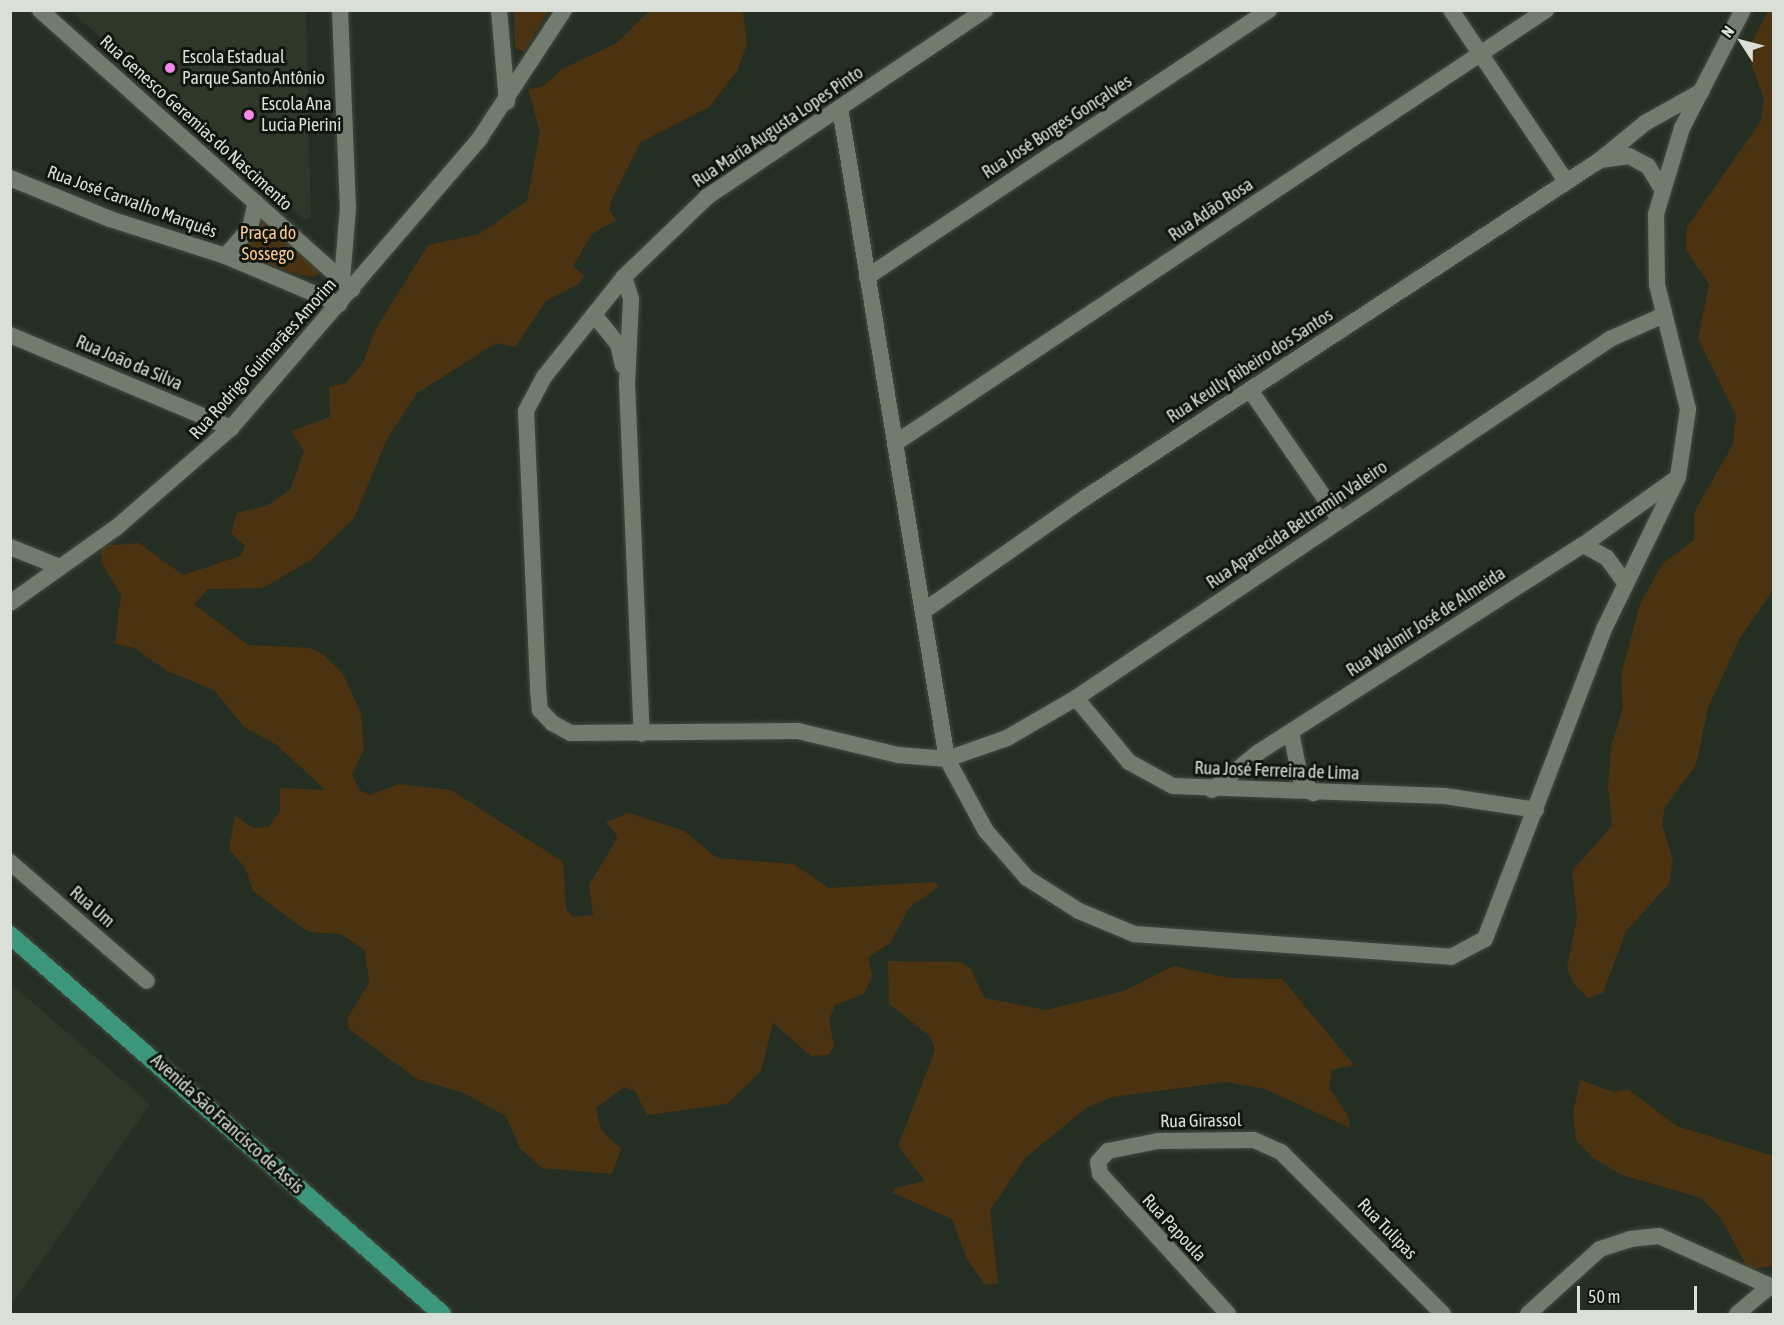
<!DOCTYPE html>
<html>
<head>
<meta charset="utf-8">
<style>
  body { margin:0 }
  #map { position:relative; width:1784px; height:1325px; overflow:hidden; background:#252e22; font-family:"Asap Condensed",sans-serif }
  div>[style] { position:absolute }
  .built>* { inset:0; background:#2d3828 }
  .green>* { inset:0; background:#4b3312 }
  .roads { filter:drop-shadow(0 0 2px #434a40) drop-shadow(0 0 2px #434a40) }
  .street>* { height:16px; margin:-8px; padding:0 8px; transform-origin:8px; border-radius:8px; background:#727c6e }
  .primary>* { height:18px; margin:-9px; padding:0 9px; transform-origin:9px; border-radius:9px; background:#3b967c }
  .dots>* { width:16px; height:16px; translate:-50% -50%; box-sizing:border-box; border:3px solid #11150f; border-radius:50% }
  span { translate:-50% -50%; white-space:nowrap; text-align:center; line-height:1.15; -webkit-text-stroke:6px #11150f; paint-order:stroke }
  .poi-label { font-size:18px; color:#dadfd8 }
  .left { translate:0 -50%; text-align:left }
  .street-label { font-size:18px; color:#dadfd8 }
  .park-label { font-size:18px; color:#fcc98b }
  .frame { position:absolute; inset:0; border:12px solid #dadfd8; pointer-events:none }
  .north { position:absolute; left:1712px; top:12px; width:60px; height:60px; -webkit-text-stroke:4px #11150f; paint-order:stroke; rotate:306deg; font-size:16px; font-weight:700; line-height:24px; text-align:center; color:#dadfd8 }
  .north::after { content:''; display:block; margin:auto; width:21px; height:27px; background:#dadfd8; clip-path:polygon(50% 0,100% 100%,50% 72%,0 100%) }
  .scale { position:absolute; left:1577px; top:1286px; width:120px; height:27px; box-sizing:border-box; border:3px solid #dadfd8; border-top:0; padding-left:8px; font-size:18px; line-height:21px; white-space:nowrap; color:#dadfd8; -webkit-text-stroke:4px #11150f; paint-order:stroke }
</style>
</head>
<body>
<div id="map">
  <div class="built">
    <div style="clip-path:polygon(71px 11px,306px 11px,311px 218px,304px 219px)"></div>
    <div style="clip-path:polygon(11px 984px,150px 1104px,11px 1306px)"></div>
  </div>
  <div class="green">
    <div style="clip-path:polygon(514px 11px,548px 11px,524px 52px,515px 48px)"></div>
    <div style="clip-path:polygon(649px 11px,743px 11px,747px 44px,737px 71px,709px 107px,641px 142px,612px 199px,609px 210px,616px 220px,592px 234px,573px 266px,584px 276px,580px 283px,546px 301px,515px 347px,496px 343px,417px 393px,387px 439px,354px 518px,312px 559px,263px 588px,208px 589px,194px 604px,248px 645px,310px 648px,324px 655px,343px 674px,361px 714px,364px 749px,352px 774px,359px 790px,370px 795px,399px 784px,451px 790px,563px 862px,566px 909px,573px 917px,593px 915px,589px 885px,618px 837px,606px 822px,629px 813px,684px 831px,717px 858px,794px 864px,828px 888px,935px 882px,938px 887px,909px 908px,890px 943px,868px 957px,872px 976px,864px 994px,835px 1005px,829px 1020px,834px 1045px,829px 1055px,811px 1056px,773px 1023px,761px 1071px,727px 1104px,647px 1115px,635px 1091px,624px 1087px,596px 1108px,601px 1130px,621px 1149px,612px 1174px,542px 1168px,520px 1148px,506px 1116px,464px 1093px,417px 1079px,349px 1029px,347px 1019px,369px 983px,365px 950px,341px 934px,309px 932px,275px 908px,253px 891px,245px 867px,229px 850px,235px 815px,253px 828px,268px 827px,280px 811px,280px 788px,325px 790px,277px 745px,244px 727px,214px 690px,167px 671px,135px 648px,115px 644px,121px 595px,101px 562px,101px 546px,139px 543px,183px 575px,240px 556px,245px 546px,231px 533px,237px 513px,266px 506px,290px 490px,304px 451px,291px 431px,330px 417px,329px 387px,346px 383px,363px 363px,374px 332px,428px 245px,479px 234px,527px 201px,540px 132px,528px 89px,542px 87px,562px 69px,617px 43px)"></div>
    <div style="clip-path:polygon(1768px 11px,1774px 11px,1773px 590px,1740px 638px,1708px 708px,1696px 765px,1665px 807px,1662px 825px,1673px 861px,1669px 884px,1626px 931px,1603px 993px,1588px 998px,1573px 983px,1567px 967px,1577px 918px,1572px 871px,1612px 826px,1608px 786px,1611px 747px,1623px 707px,1621px 675px,1640px 604px,1663px 563px,1694px 540px,1695px 511px,1733px 444px,1736px 416px,1698px 339px,1709px 284px,1686px 250px,1687px 227px,1761px 121px,1764px 99px,1751px 63px,1751px 44px)"></div>
    <div style="clip-path:polygon(264px 216px,325px 270px,314px 277px,300px 275px,239px 254px)"></div>
    <div style="clip-path:polygon(888px 961px,961px 962px,971px 969px,984px 998px,1046px 1010px,1124px 991px,1173px 966px,1230px 978px,1282px 979px,1354px 1065px,1332px 1070px,1329px 1088px,1347px 1114px,1350px 1128px,1265px 1089px,1226px 1082px,1112px 1097px,1086px 1108px,1025px 1158px,990px 1210px,998px 1283px,985px 1285px,967px 1259px,952px 1219px,893px 1193px,895px 1188px,925px 1181px,898px 1146px,935px 1050px,930px 1036px,889px 1004px)"></div>
    <div style="clip-path:polygon(1580px 1080px,1614px 1092px,1628px 1089px,1677px 1126px,1773px 1156px,1773px 1266px,1749px 1270px,1721px 1219px,1701px 1198px,1622px 1175px,1593px 1158px,1576px 1140px,1573px 1113px)"></div>
  </div>
  <div class="roads">
    <div class="street">
      <div style="left:40px;top:10px;width:419px;rotate:41.8deg"></div>
      <div style="left:340px;top:10px;width:197px;rotate:87.7deg"></div>
      <div style="left:348px;top:207px;width:73px;rotate:94.7deg"></div>
      <div style="left:499px;top:10px;width:92px;rotate:85deg"></div>
      <div style="left:985px;top:10px;width:335px;rotate:146.1deg"></div>
      <div style="left:707px;top:197px;width:115px;rotate:136.1deg"></div>
      <div style="left:624px;top:277px;width:128px;rotate:128.7deg"></div>
      <div style="left:544px;top:377px;width:38px;rotate:118deg"></div>
      <div style="left:526px;top:411px;width:278px;rotate:87.5deg"></div>
      <div style="left:538px;top:689px;width:21px;rotate:85deg"></div>
      <div style="left:540px;top:710px;width:18px;rotate:47deg"></div>
      <div style="left:552px;top:723px;width:21px;rotate:28deg"></div>
      <div style="left:571px;top:733px;width:227px;rotate:-0.5deg"></div>
      <div style="left:798px;top:731px;width:103px;rotate:13.5deg"></div>
      <div style="left:898px;top:755px;width:49px;rotate:4.7deg"></div>
      <div style="left:947px;top:759px;width:64px;rotate:-19.3deg"></div>
      <div style="left:1007px;top:738px;width:80px;rotate:-30.1deg"></div>
      <div style="left:1076px;top:698px;width:643px;rotate:-33.91deg"></div>
      <div style="left:1610px;top:339px;width:59px;rotate:-24deg"></div>
      <div style="left:1451px;top:10px;width:206px;rotate:56.1deg"></div>
      <div style="left:840px;top:108px;width:660px;rotate:80.67deg"></div>
      <div style="left:947px;top:759px;width:82px;rotate:61.6deg"></div>
      <div style="left:986px;top:831px;width:62px;rotate:48.9deg"></div>
      <div style="left:1027px;top:878px;width:62px;rotate:32.4deg"></div>
      <div style="left:1079px;top:911px;width:60px;rotate:22.7deg"></div>
      <div style="left:1134px;top:934px;width:318px;rotate:4.1deg"></div>
      <div style="left:1451px;top:957px;width:38px;rotate:-28deg"></div>
      <div style="left:1485px;top:939px;width:332px;rotate:-69deg"></div>
      <div style="left:1604px;top:629px;width:169px;rotate:-64deg"></div>
      <div style="left:1678px;top:477px;width:69px;rotate:-81.6deg"></div>
      <div style="left:1688px;top:409px;width:128px;rotate:-104deg"></div>
      <div style="left:1657px;top:285px;width:71px;rotate:-90.8deg"></div>
      <div style="left:1656px;top:214px;width:90px;rotate:-73.2deg"></div>
      <div style="left:1682px;top:128px;width:133px;rotate:-62.7deg"></div>
      <div style="left:1600px;top:160px;width:29px;rotate:-8deg"></div>
      <div style="left:1629px;top:156px;width:21px;rotate:28deg"></div>
      <div style="left:1648px;top:166px;width:23px;rotate:59deg"></div>
      <div style="left:10px;top:178px;width:108px;rotate:22.3deg"></div>
      <div style="left:110px;top:219px;width:121px;rotate:17.8deg"></div>
      <div style="left:225px;top:256px;width:124px;rotate:22.8deg"></div>
      <div style="left:225px;top:256px;width:38px;rotate:-48deg"></div>
      <div style="left:250px;top:228px;width:26px;rotate:-77deg"></div>
      <div style="left:624px;top:277px;width:23px;rotate:72deg"></div>
      <div style="left:631px;top:299px;width:84px;rotate:92.7deg"></div>
      <div style="left:627px;top:383px;width:351px;rotate:87.6deg"></div>
      <div style="left:867px;top:277px;width:483px;rotate:-33.6deg"></div>
      <div style="left:596px;top:317px;width:35px;rotate:51deg"></div>
      <div style="left:618px;top:344px;width:22px;rotate:77deg"></div>
      <div style="left:10px;top:335px;width:240px;rotate:22.8deg"></div>
      <div style="left:1250px;top:390px;width:157px;rotate:55.4deg"></div>
      <div style="left:897px;top:442px;width:780px;rotate:-33.65deg"></div>
      <div style="left:1583px;top:545px;width:27px;rotate:28deg"></div>
      <div style="left:1607px;top:558px;width:32px;rotate:54deg"></div>
      <div style="left:10px;top:547px;width:54px;rotate:21.8deg"></div>
      <div style="left:10px;top:603px;width:131px;rotate:-35.4deg"></div>
      <div style="left:117px;top:527px;width:151px;rotate:-41deg"></div>
      <div style="left:231px;top:428px;width:382px;rotate:-49.3deg"></div>
      <div style="left:480px;top:138px;width:153px;rotate:-56.7deg"></div>
      <div style="left:925px;top:610px;width:195px;rotate:-35deg"></div>
      <div style="left:1085px;top:498px;width:616px;rotate:-33.28deg"></div>
      <div style="left:1600px;top:160px;width:58px;rotate:-39.4deg"></div>
      <div style="left:1645px;top:123px;width:65px;rotate:-29.3deg"></div>
      <div style="left:1076px;top:698px;width:83px;rotate:50.4deg"></div>
      <div style="left:1129px;top:762px;width:50px;rotate:28.6deg"></div>
      <div style="left:1173px;top:786px;width:272px;rotate:2.1deg"></div>
      <div style="left:1445px;top:796px;width:92px;rotate:8.7deg"></div>
      <div style="left:1291px;top:732px;width:46px;rotate:78.7deg"></div>
      <div style="left:1300px;top:777px;width:21px;rotate:51deg"></div>
      <div style="left:1212px;top:790px;width:60px;rotate:-39deg"></div>
      <div style="left:1259px;top:752px;width:384px;rotate:-32.6deg"></div>
      <div style="left:1583px;top:545px;width:115px;rotate:-35.5deg"></div>
      <div style="left:10px;top:862px;width:181px;rotate:41deg"></div>
      <div style="left:1228px;top:1314px;width:190px;rotate:-132.4deg"></div>
      <div style="left:1100px;top:1174px;width:12px;rotate:-99deg"></div>
      <div style="left:1098px;top:1162px;width:15px;rotate:-48deg"></div>
      <div style="left:1108px;top:1151px;width:51px;rotate:-11.3deg"></div>
      <div style="left:1158px;top:1141px;width:96px;rotate:-0.6deg"></div>
      <div style="left:1254px;top:1140px;width:30px;rotate:24deg"></div>
      <div style="left:1281px;top:1152px;width:229px;rotate:45deg"></div>
      <div style="left:1528px;top:1314px;width:97px;rotate:-42.1deg"></div>
      <div style="left:1600px;top:1249px;width:32px;rotate:-18deg"></div>
      <div style="left:1630px;top:1239px;width:29px;rotate:-6deg"></div>
      <div style="left:1659px;top:1236px;width:126px;rotate:24.3deg"></div>
      <div style="left:1737px;top:1314px;width:43px;rotate:-40.3deg"></div>
    </div>
    <div class="primary">
      <div style="left:10px;top:935px;width:575px;rotate:41.26deg"></div>
    </div>
  </div>
  <div class="dots">
    <div style="left:170px;top:68px;background:#f788eb"></div>
    <div style="left:249px;top:115px;background:#f788eb"></div>
  </div>
  <div class="poi-label">
    <span class="left" style="left:182px;top:68px">Escola Estadual<br>Parque Santo Antônio</span>
    <span class="left" style="left:261px;top:115px">Escola Ana<br>Lucia Pierini</span>
  </div>
  <div class="street-label">
    <span style="left:196px;top:123px;rotate:42deg">Rua Genesco Geremias do Nascimento</span>
    <span style="left:778px;top:127px;rotate:-34deg">Rua Maria Augusta Lopes Pinto</span>
    <span style="left:1057px;top:127px;rotate:-33deg">Rua José Borges Gonçalves</span>
    <span style="left:132px;top:202px;rotate:20deg">Rua José Carvalho Marquês</span>
    <span style="left:1211px;top:210px;rotate:-34deg">Rua Adão Rosa</span>
    <span style="left:263px;top:359px;rotate:-48deg">Rua Rodrigo Guimarães Amorim</span>
    <span style="left:129px;top:363px;rotate:23deg">Rua João da Silva</span>
    <span style="left:1250px;top:366px;rotate:-33deg">Rua Keully Ribeiro dos Santos</span>
    <span style="left:1297px;top:525px;rotate:-34deg">Rua Aparecida Beltramin Valeiro</span>
    <span style="left:1426px;top:622px;rotate:-33deg">Rua Walmir José de Almeida</span>
    <span style="left:1277px;top:771px;rotate:2deg">Rua José Ferreira de Lima</span>
    <span style="left:92px;top:907px;rotate:41deg">Rua Um</span>
    <span style="left:1201px;top:1121px;rotate:-1deg">Rua Girassol</span>
    <span style="left:227px;top:1124px;rotate:42deg">Avenida São Francisco de Assis</span>
    <span style="left:1174px;top:1228px;rotate:47deg">Rua Papoula</span>
    <span style="left:1387px;top:1229px;rotate:46deg">Rua Tulipas</span>
  </div>
  <div class="park-label">
    <span style="left:268px;top:244px">Praça do<br>Sossego</span>
  </div>
  <div class="frame"></div>
  <div class="north">N</div>
  <div class="scale">50 m</div>
</div>
</body>
</html>
